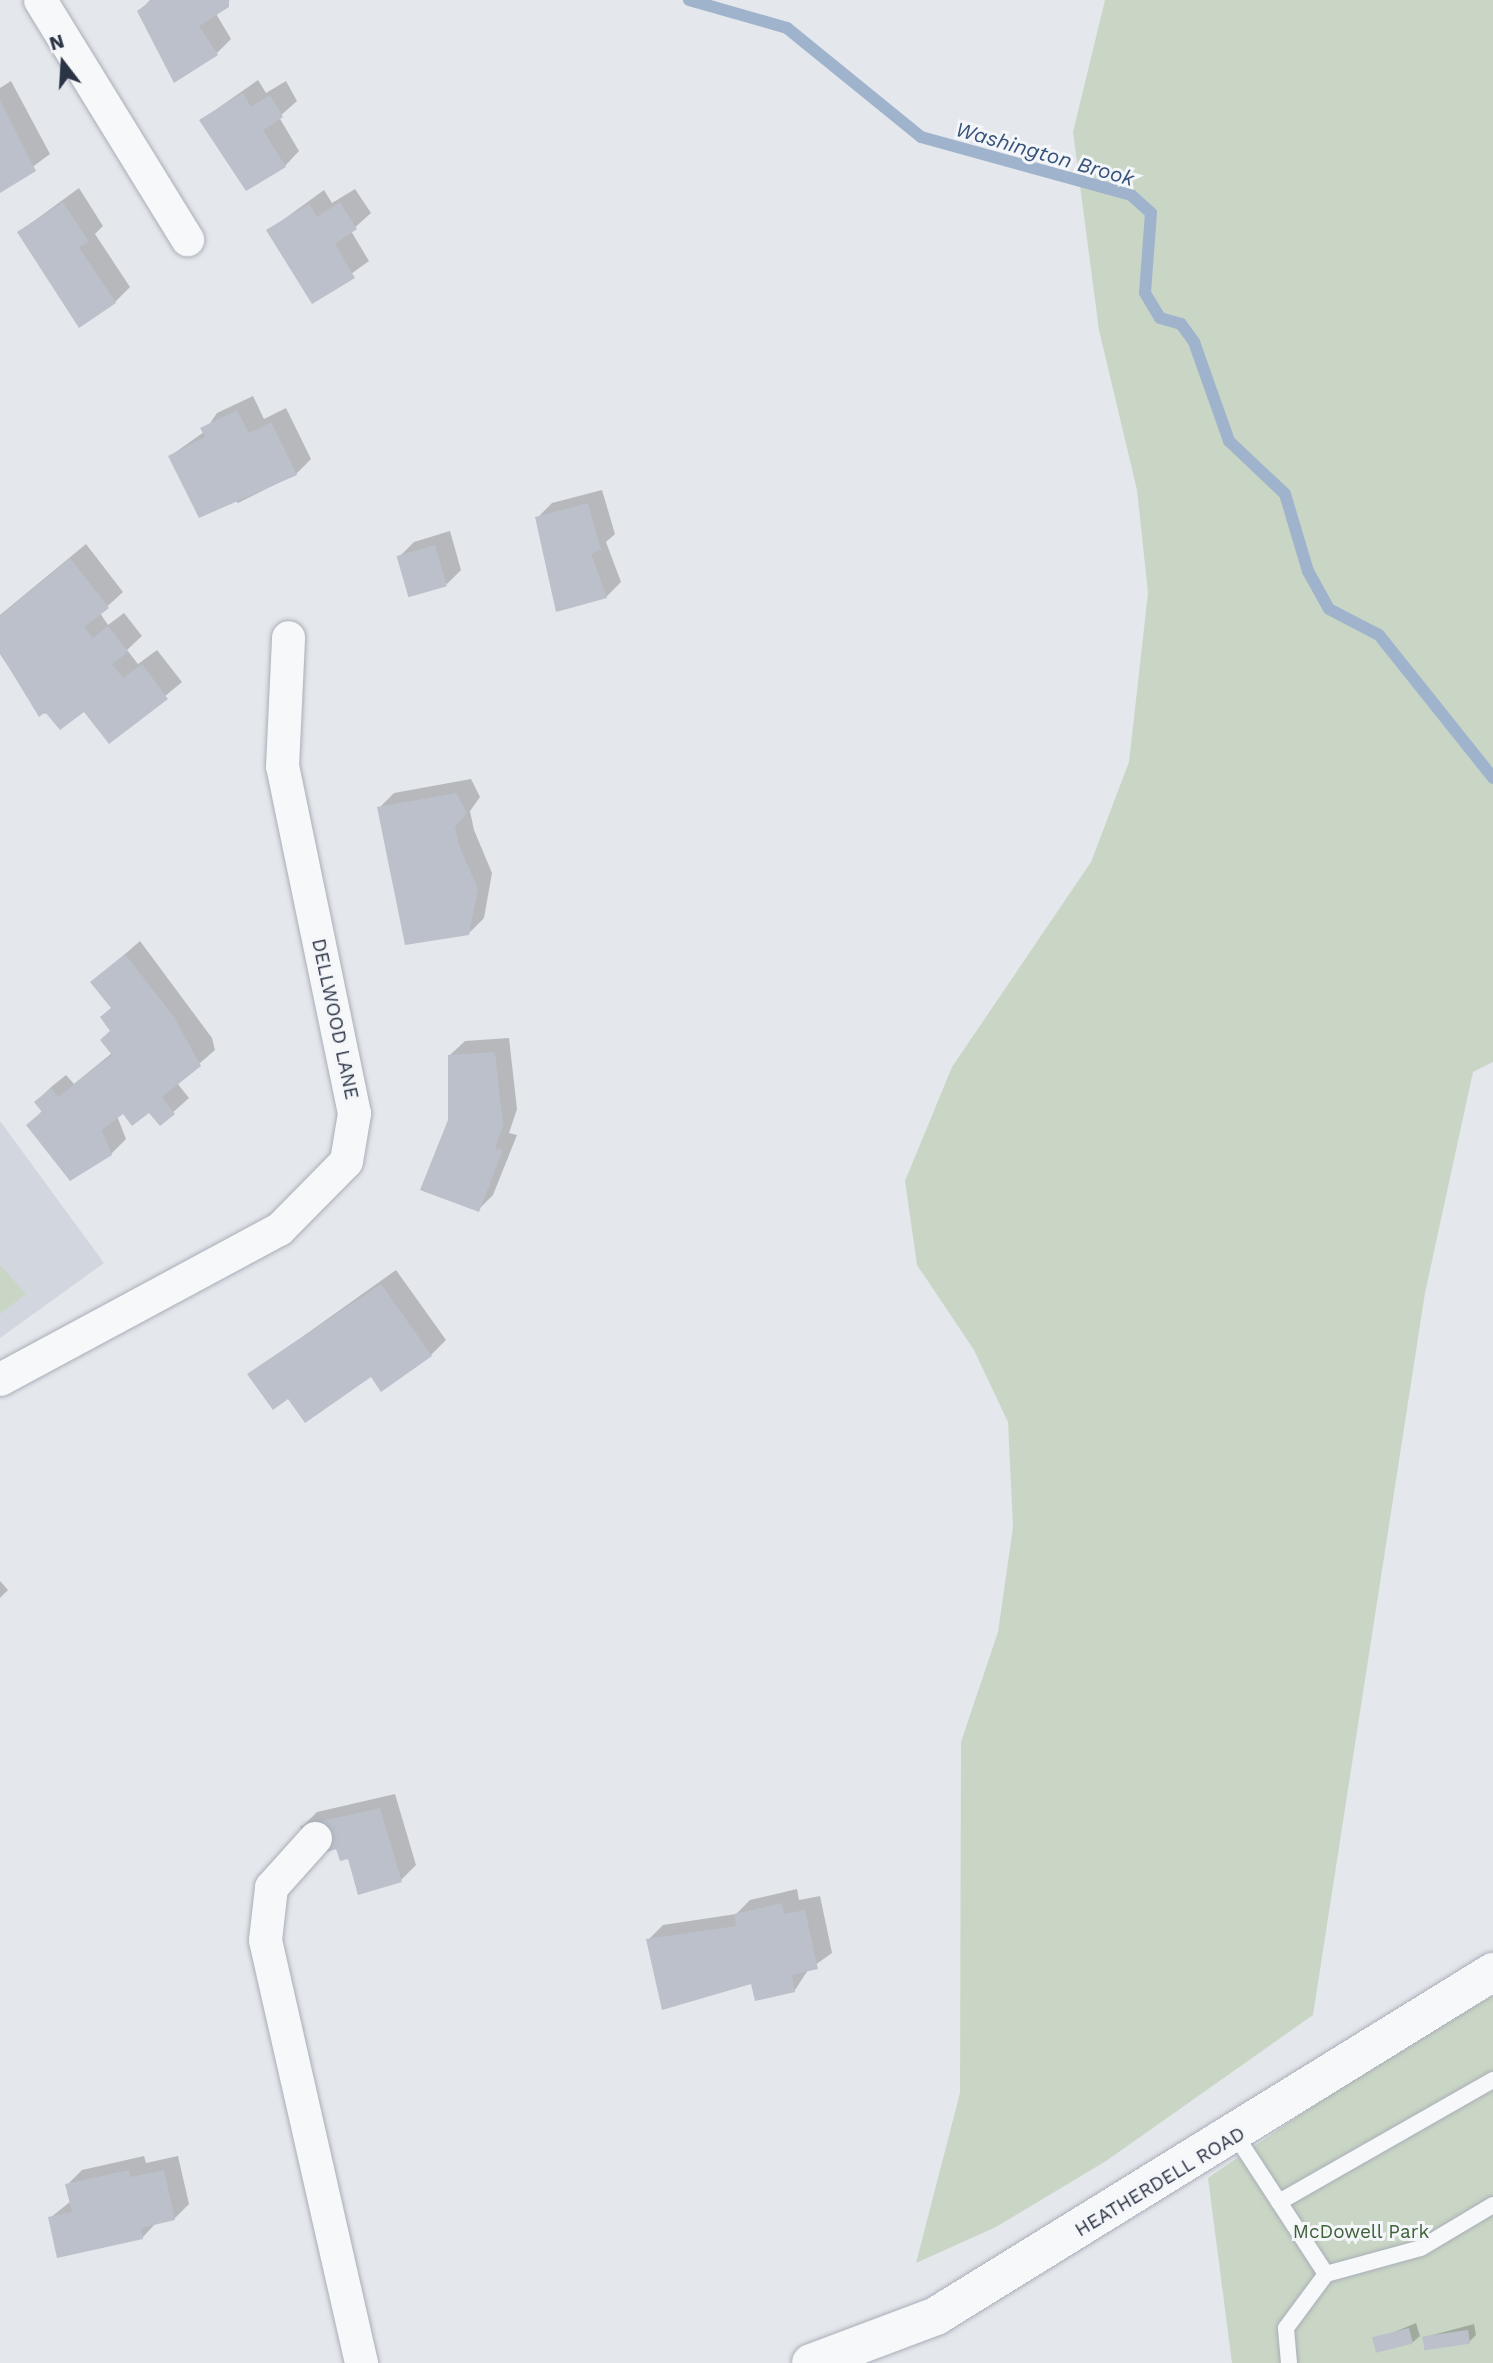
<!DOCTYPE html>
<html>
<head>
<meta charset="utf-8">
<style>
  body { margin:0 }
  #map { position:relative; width:1493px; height:2363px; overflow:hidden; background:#e4e7ec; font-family:"Work Sans",sans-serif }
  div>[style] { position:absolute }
  .built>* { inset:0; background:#d2d6de }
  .green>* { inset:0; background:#c9d6c5 }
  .shadow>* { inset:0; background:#0003 }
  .stream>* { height:12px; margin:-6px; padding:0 6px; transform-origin:6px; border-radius:6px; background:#9fb4cc }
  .building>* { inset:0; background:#bbc0ca; transform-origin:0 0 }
  .roads { filter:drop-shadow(0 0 2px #a9aeb7) drop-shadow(0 0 2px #a9aeb7) }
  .service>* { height:16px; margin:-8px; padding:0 8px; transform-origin:8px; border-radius:8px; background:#f7f8fa }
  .minor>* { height:33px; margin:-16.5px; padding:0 16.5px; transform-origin:16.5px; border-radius:16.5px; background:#f7f8fa }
  .tertiary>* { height:38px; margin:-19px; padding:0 19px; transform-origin:19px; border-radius:19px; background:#f7f8fa }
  span { translate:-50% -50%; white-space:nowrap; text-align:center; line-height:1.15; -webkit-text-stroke:6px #f4f6f9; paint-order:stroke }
  .street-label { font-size:19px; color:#2b3445 }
  .park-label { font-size:19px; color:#3f6138 }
  .water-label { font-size:21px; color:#34527a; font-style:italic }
  .north { position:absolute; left:28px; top:28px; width:70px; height:70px; -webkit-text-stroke:5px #f4f6f9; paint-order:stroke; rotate:343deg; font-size:19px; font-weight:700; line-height:28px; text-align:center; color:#2b3445 }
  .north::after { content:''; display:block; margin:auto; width:24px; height:32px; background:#2b3445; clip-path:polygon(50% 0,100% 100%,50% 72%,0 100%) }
</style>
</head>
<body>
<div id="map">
  <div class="built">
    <div style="clip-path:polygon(0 1121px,104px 1263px,0 1338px)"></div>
  </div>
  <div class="green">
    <div style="clip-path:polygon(1105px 0,1493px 0,1493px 1062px,1473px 1072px,1425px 1293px,1313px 2015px,1106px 2161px,996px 2227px,916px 2263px,960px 2093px,961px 1742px,998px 1632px,1013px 1527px,1008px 1422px,974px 1350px,917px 1265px,905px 1181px,952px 1067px,1091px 862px,1129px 762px,1148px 593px,1137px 490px,1099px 330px,1073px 132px)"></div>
    <div style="clip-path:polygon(0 1265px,26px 1294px,0 1314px)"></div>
    <div style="clip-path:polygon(1493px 1996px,1493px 2363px,1232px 2363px,1208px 2178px,1395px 2050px)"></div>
  </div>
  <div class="shadow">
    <div style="clip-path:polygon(150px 0,230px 0,215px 12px,231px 39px,217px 53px,139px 12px)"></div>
    <div style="clip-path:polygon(258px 80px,266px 93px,286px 81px,297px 101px,279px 117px,299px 151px,285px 166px,201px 120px)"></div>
    <div style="clip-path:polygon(11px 81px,50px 154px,0 191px,0 88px)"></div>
    <div style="clip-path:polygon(79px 188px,103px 226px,95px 234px,130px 287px,115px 302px,19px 232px)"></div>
    <div style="clip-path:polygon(355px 189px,371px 213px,351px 231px,369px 261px,312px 302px,269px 230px,324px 190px,332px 203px)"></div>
    <div style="clip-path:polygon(253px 396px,264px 419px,286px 408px,311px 459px,296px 474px,238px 503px,170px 456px,204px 432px,217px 413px)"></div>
    <div style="clip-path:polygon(602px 490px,615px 534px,606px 542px,621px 582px,606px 597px,537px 518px,552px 503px)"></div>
    <div style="clip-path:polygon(450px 531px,461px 570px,447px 584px,399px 557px,414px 542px)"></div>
    <div style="clip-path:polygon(86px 544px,123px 592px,100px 613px,108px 625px,124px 613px,142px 636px,127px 650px,138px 664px,157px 650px,182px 682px,110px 742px,84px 709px,40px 714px,0 654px,0 615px)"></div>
    <div style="clip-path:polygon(471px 779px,480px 797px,470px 811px,474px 830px,492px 873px,484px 918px,469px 933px,379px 808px,394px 793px)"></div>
    <div style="clip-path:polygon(140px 941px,212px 1038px,215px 1050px,177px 1083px,189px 1098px,160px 1124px,149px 1110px,123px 1111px,117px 1116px,126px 1139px,111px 1154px,28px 1125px,43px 1110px,36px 1102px,51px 1087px,66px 1075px,74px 1084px,112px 1053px,112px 1030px,102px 1017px,112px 1007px,93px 982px)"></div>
    <div style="clip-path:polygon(509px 1038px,517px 1109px,509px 1133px,517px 1135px,493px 1195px,478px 1210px,450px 1120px,450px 1055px,465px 1041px)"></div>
    <div style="clip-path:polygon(396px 1270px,446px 1340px,431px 1355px,288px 1396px,250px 1374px)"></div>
    <div style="clip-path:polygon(0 1581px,8px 1590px,0 1598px)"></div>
    <div style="clip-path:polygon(395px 1794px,416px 1865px,401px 1880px,302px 1827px,317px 1812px)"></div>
    <div style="clip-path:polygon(797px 1889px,799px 1900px,820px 1896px,832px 1953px,808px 1970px,795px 1990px,753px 1982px,648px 1940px,663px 1925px,736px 1914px,750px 1900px)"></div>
    <div style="clip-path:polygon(144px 2156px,146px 2163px,178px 2156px,189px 2204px,174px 2219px,157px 2222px,142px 2238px,50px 2218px,71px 2201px,67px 2185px,82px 2170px)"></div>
    <div style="clip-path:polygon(1416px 2323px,1420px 2336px,1412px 2343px,1375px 2340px)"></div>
    <div style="clip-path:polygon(1474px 2324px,1476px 2335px,1469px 2342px,1425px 2337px)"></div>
  </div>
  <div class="stream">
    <div style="left:689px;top:0;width:102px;rotate:15.9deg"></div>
    <div style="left:787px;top:28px;width:173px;rotate:39.1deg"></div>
    <div style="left:921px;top:137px;width:218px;rotate:15.4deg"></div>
    <div style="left:1131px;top:195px;width:27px;rotate:42deg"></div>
    <div style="left:1151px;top:213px;width:80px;rotate:94.3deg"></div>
    <div style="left:1145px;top:293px;width:29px;rotate:59deg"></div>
    <div style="left:1160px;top:318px;width:22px;rotate:16deg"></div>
    <div style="left:1181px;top:324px;width:22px;rotate:54deg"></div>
    <div style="left:1194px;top:342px;width:105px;rotate:70.5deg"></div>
    <div style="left:1229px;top:441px;width:77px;rotate:43.4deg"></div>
    <div style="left:1285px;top:494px;width:80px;rotate:73.4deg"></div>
    <div style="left:1308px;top:571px;width:43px;rotate:61.1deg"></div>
    <div style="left:1329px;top:609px;width:56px;rotate:27.5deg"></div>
    <div style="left:1379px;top:635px;width:183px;rotate:51.4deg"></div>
  </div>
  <div class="building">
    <div style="clip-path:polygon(152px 0,229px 0,229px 7px,199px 26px,218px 55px,174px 83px,137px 11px)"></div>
    <div style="clip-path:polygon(243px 93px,251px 107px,270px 95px,283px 117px,263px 130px,286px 167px,246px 191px,199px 120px)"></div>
    <div style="clip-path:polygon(0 100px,36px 171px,0 193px)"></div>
    <div style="clip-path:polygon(63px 202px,89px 242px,79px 247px,116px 303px,79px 328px,17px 232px)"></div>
    <div style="clip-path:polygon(340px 202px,357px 229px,335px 244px,355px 278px,312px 304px,266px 230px,309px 204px,317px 217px)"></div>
    <div style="clip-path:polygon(237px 410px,249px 433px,271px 422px,297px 475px,199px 518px,168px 456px,205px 437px,200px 428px)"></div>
    <div style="clip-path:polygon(588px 503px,601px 550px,591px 554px,607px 598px,556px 612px,535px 517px)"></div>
    <div style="left:435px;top:545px;width:43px;height:40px;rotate:74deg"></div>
    <div style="clip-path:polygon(70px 558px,109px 608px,84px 627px,93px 638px,108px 626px,128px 652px,112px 664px,123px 678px,142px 664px,168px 699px,109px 744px,84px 712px,60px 730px,45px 712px,39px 717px,0 653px,0 616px)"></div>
    <div style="clip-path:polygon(456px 793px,467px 813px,455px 827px,459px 845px,478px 889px,469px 935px,405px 945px,377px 807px)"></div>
    <div style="clip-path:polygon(125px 954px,174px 1017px,201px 1066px,162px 1097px,175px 1114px,160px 1126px,149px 1113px,132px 1126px,123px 1114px,102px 1130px,112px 1155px,70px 1181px,26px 1125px,42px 1112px,34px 1102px,51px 1088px,58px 1097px,112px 1055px,100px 1040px,110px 1031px,100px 1017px,111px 1008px,90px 982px)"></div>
    <div style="clip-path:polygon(495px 1052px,503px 1126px,495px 1148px,503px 1150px,479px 1212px,420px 1190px,448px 1120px,448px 1055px)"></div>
    <div style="clip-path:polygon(381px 1284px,432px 1356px,381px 1392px,371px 1377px,305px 1423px,288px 1399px,273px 1410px,247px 1374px)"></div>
    <div style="clip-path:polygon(380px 1808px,402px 1882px,358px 1895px,348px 1859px,340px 1861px,336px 1849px,309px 1858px,300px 1826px)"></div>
    <div style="clip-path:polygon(782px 1903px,784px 1914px,805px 1910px,818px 1969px,792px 1975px,795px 1992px,755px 2001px,751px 1984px,662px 2010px,646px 1939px,736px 1926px,734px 1914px)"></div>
    <div style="clip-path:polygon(129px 2170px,131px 2177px,164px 2170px,175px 2220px,141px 2228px,143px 2239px,57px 2258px,48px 2217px,72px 2212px,65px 2184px)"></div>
    <div style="left:1409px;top:2328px;width:16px;height:38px;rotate:76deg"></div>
    <div style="left:1468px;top:2330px;width:14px;height:46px;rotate:82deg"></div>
  </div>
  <div class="roads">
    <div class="service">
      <div style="left:1236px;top:2136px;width:165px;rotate:56.9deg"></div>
      <div style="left:1326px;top:2274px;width:98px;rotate:-15.3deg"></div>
      <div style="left:1421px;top:2248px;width:84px;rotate:-30.8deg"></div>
      <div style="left:1279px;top:2202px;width:246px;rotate:-29.7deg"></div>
      <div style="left:1289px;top:2363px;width:35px;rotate:-95deg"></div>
      <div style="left:1286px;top:2328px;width:67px;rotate:-53.5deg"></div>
    </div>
    <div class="minor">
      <div style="left:40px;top:0;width:281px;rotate:58.4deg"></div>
      <div style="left:0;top:1379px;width:317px;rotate:-28.3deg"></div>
      <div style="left:279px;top:1229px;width:95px;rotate:-45.4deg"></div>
      <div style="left:346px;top:1161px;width:49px;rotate:-80.5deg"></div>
      <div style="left:354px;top:1113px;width:354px;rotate:-101.7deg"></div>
      <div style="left:282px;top:766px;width:129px;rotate:-87.3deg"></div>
      <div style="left:315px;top:1838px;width:66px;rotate:131.9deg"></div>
      <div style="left:271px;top:1887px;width:53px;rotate:96.5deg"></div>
      <div style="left:265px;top:1940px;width:434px;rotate:77.2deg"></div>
    </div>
    <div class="tertiary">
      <div style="left:811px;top:2363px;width:134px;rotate:-20.6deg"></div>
      <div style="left:936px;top:2316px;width:655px;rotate:-31.7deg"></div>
    </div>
  </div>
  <div class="street-label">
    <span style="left:335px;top:1019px;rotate:78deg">DELLWOOD LANE</span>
    <span style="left:1160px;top:2182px;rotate:-31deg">HEATHERDELL ROAD</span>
  </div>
  <div class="park-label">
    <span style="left:1361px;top:2232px">McDowell Park</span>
  </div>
  <div class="water-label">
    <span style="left:1045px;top:154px;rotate:16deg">Washington Brook</span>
  </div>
  <div class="north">N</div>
</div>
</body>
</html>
